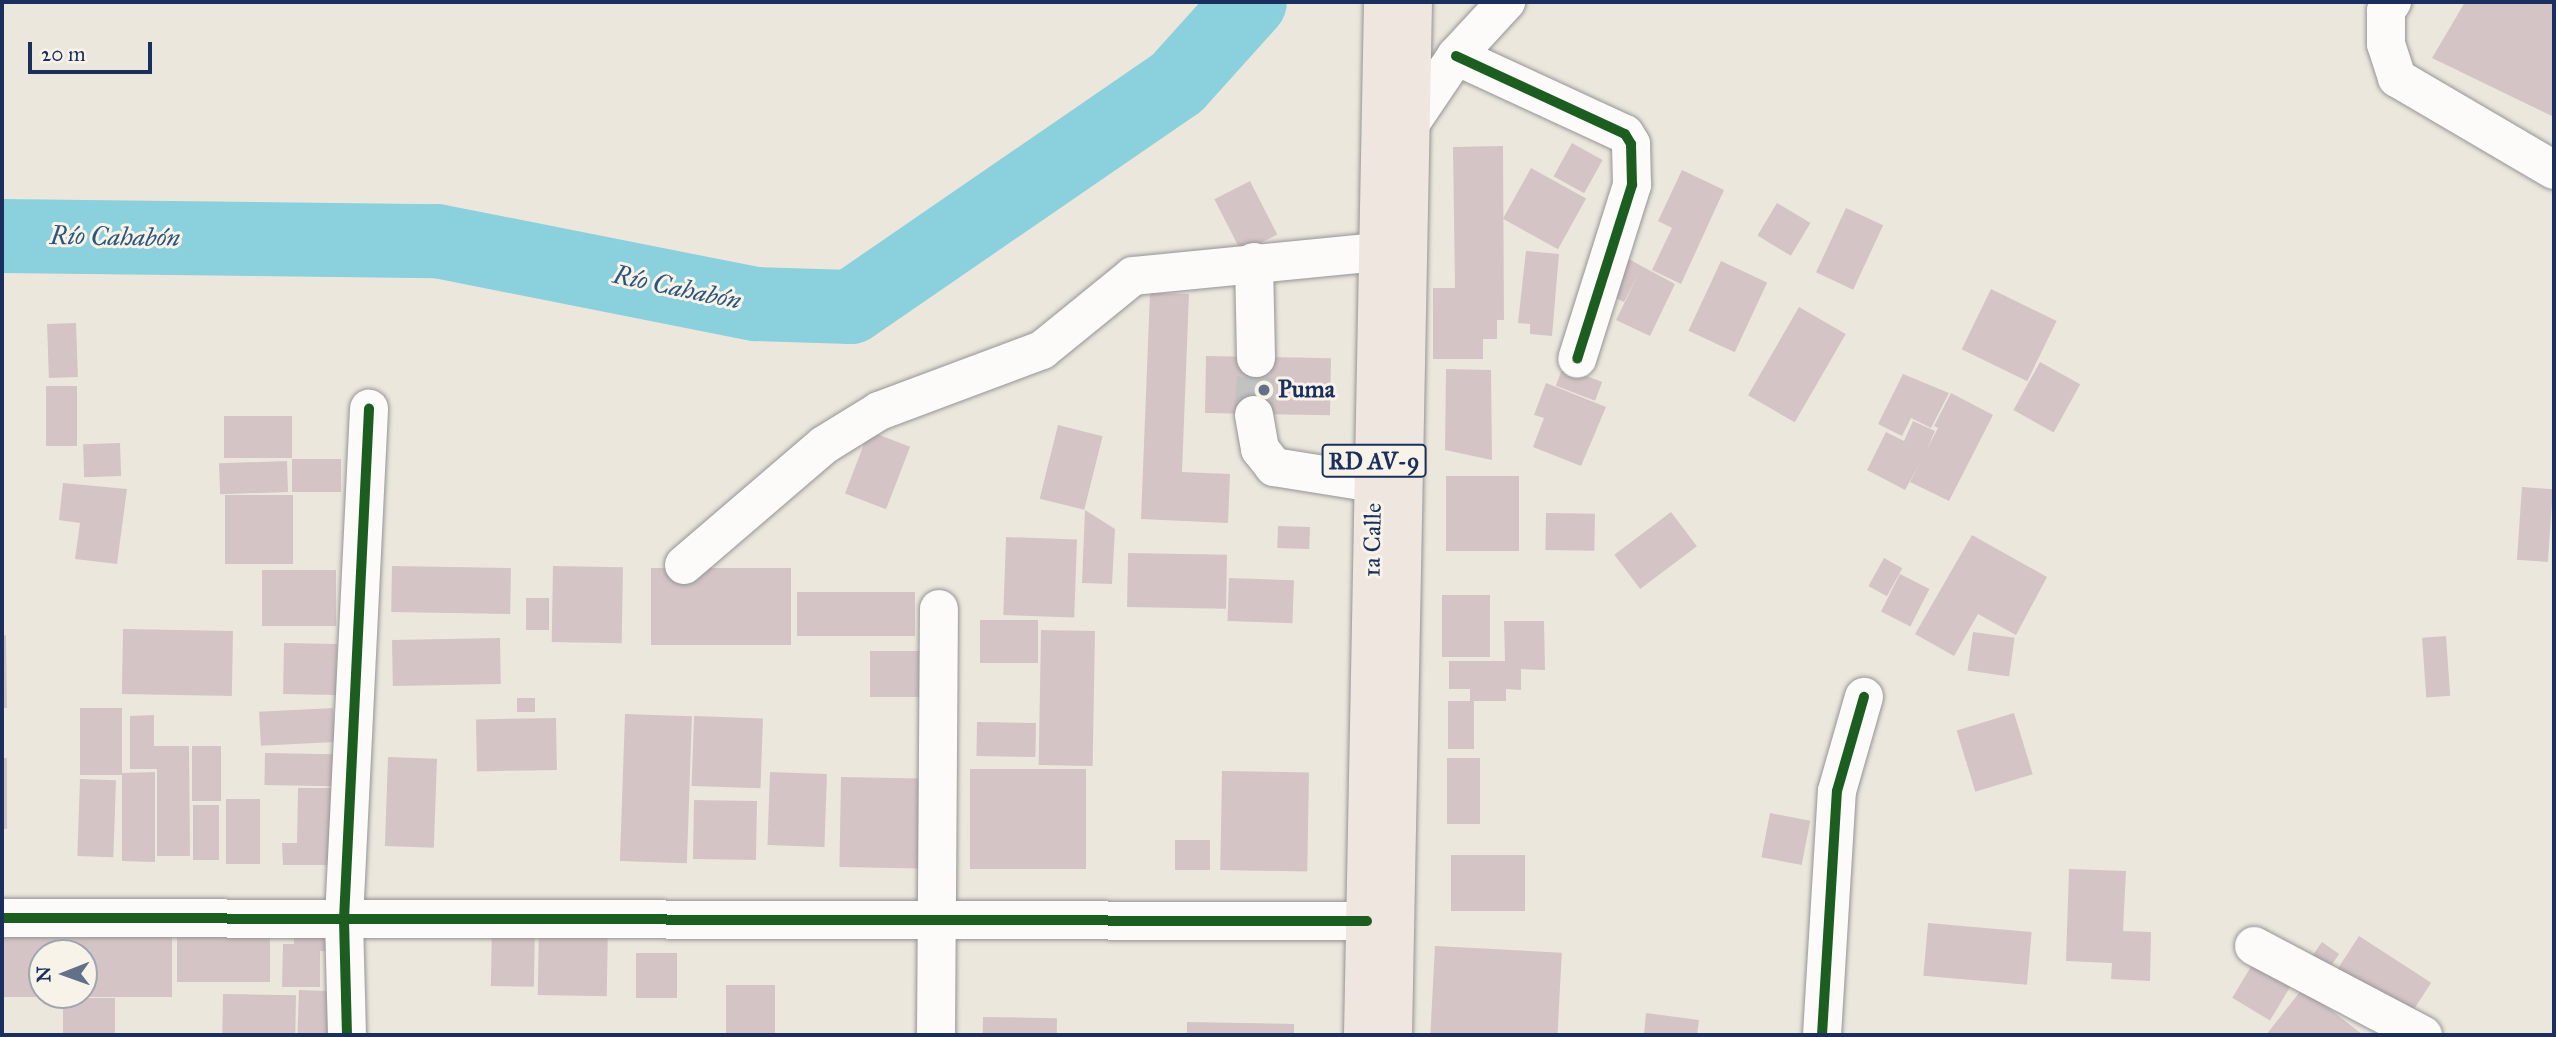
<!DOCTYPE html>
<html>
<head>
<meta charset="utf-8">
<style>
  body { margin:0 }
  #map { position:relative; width:2556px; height:1037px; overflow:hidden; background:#ece7dc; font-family:"IM FELL Great Primer",serif }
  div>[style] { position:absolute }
  .river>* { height:74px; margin:-37px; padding:0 37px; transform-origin:37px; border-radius:37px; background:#8ad0dd }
  .building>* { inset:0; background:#d5c4c5; transform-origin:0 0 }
  .minor-tunnel>* { height:38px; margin-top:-19px; transform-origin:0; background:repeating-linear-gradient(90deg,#c2c2c3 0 38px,transparent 0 57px) }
  .roads { filter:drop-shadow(0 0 2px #949597) drop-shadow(0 0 2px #949597) }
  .minor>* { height:38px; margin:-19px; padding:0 19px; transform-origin:19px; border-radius:19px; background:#fcfbfa }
  .major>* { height:38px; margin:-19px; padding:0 19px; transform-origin:19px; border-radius:19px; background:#efe6df }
  .cycleway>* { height:10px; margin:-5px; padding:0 5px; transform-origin:5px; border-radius:5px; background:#1b5e20 }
  .dots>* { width:19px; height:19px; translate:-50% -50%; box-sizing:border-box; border:4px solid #f7f3e8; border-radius:50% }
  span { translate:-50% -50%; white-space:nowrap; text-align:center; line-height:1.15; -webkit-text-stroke:6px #f7f3e8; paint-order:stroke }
  .shield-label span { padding:2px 5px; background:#f7f3e8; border:2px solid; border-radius:5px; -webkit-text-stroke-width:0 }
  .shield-label { font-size:23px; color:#1b2f5e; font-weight:700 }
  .poi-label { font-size:24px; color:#1b2f5e; font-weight:700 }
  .left { translate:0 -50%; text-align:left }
  .street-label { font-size:24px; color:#1b2f5e }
  .water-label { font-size:26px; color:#2c557e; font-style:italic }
  .frame { position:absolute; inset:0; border:4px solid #1b2f5e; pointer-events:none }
  .north { position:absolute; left:28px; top:939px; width:70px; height:70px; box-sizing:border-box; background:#f7f3e8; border:2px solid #9fa5b1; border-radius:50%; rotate:269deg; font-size:19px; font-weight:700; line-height:28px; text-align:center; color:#1b2f5e }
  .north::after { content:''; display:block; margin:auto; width:24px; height:32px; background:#646f8a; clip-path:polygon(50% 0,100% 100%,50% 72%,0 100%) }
  .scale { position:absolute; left:28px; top:42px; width:124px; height:32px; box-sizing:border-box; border:4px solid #1b2f5e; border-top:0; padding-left:9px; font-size:21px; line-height:24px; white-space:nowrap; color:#1b2f5e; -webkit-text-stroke:5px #f7f3e8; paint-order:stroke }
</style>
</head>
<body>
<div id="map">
  <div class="river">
    <div style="left:2px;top:236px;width:435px;rotate:0.7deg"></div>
    <div style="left:437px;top:241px;width:325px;rotate:11.2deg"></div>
    <div style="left:756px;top:304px;width:95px;rotate:1.8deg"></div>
    <div style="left:851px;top:307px;width:396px;rotate:-34.5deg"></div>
    <div style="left:1177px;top:83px;width:109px;rotate:-48deg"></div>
  </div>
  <div class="building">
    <div style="clip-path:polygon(2465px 2px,2554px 2px,2554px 117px,2432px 58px)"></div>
    <div style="left:1572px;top:143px;width:35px;height:38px;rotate:29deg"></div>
    <div style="clip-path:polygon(1503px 146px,1504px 320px,1497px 320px,1497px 339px,1483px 339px,1483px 359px,1433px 359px,1433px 288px,1455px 288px,1453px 147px)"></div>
    <div style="left:1531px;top:168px;width:63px;height:58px;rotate:29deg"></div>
    <div style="clip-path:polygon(1682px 170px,1724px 190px,1681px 284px,1652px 270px,1672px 228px,1658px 221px)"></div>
    <div style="left:1250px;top:181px;width:60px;height:40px;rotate:63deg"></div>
    <div style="left:1777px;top:203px;width:39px;height:38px;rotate:31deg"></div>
    <div style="left:1846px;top:208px;width:41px;height:71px;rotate:25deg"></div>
    <div style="clip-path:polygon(1526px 251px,1559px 254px,1552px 336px,1530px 334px,1530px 324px,1518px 323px)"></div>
    <div style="clip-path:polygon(1621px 255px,1675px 284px,1650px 336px,1616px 320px,1639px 273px,1624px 302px,1603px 292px)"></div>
    <div style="left:1721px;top:261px;width:51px;height:77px;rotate:25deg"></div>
    <div style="left:1991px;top:289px;width:73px;height:67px;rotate:26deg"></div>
    <div style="clip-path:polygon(1150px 293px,1189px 294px,1182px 472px,1230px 474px,1228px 523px,1141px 519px)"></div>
    <div style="left:1799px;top:307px;width:54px;height:102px;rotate:30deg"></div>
    <div style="left:76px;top:323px;width:54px;height:29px;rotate:88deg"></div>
    <div style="left:1206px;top:356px;width:125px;height:57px;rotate:1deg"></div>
    <div style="left:2040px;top:362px;width:46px;height:55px;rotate:29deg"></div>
    <div style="left:1563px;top:367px;width:42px;height:20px;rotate:21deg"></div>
    <div style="clip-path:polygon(1446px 369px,1491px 370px,1492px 460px,1445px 450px)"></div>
    <div style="clip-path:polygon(1903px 374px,1949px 393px,1931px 428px,1911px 418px,1902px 436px,1878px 424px)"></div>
    <div style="clip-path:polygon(1546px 383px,1606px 407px,1581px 466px,1533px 447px,1544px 418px,1534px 415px)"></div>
    <div style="left:46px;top:386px;width:31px;height:60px"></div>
    <div style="clip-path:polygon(1951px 393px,1993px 415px,1949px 501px,1910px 482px,1921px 461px,1905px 490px,1867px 470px,1886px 432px,1904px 441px,1913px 421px,1935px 431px,1927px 449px,1938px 428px,1934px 426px)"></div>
    <div style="left:224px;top:416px;width:68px;height:42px"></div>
    <div style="left:1058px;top:425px;width:46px;height:76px;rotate:14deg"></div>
    <div style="left:869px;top:431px;width:44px;height:67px;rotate:21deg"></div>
    <div style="left:120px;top:443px;width:33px;height:37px;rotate:88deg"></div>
    <div style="left:292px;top:459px;width:49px;height:33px"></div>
    <div style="left:287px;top:461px;width:31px;height:68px;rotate:88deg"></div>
    <div style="left:1519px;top:476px;width:75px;height:73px;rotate:90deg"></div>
    <div style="clip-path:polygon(63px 483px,127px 489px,117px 564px,75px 559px,80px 523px,59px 520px)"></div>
    <div style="left:2522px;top:487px;width:31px;height:73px;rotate:4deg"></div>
    <div style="left:225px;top:495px;width:68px;height:69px"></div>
    <div style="clip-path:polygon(1085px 510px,1115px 529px,1112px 584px,1082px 583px)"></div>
    <div style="left:1671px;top:512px;width:43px;height:71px;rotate:53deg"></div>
    <div style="left:1546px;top:513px;width:49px;height:37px;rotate:1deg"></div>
    <div style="left:1278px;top:526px;width:32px;height:22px;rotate:2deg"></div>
    <div style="clip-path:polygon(1972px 535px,2047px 577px,2016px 635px,1978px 614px,1954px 656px,1915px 634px)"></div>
    <div style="left:1006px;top:537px;width:71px;height:78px;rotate:2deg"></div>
    <div style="left:1128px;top:553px;width:99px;height:54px;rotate:1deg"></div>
    <div style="left:1884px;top:558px;width:21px;height:32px;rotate:29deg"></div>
    <div style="left:392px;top:566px;width:119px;height:46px;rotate:1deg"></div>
    <div style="left:553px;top:566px;width:70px;height:76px;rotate:1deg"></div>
    <div style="left:651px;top:568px;width:140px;height:77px"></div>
    <div style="left:336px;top:570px;width:56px;height:74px;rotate:90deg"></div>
    <div style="left:1900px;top:574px;width:33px;height:42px;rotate:27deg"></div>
    <div style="left:1229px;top:578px;width:65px;height:43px;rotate:2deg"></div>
    <div style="left:797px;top:592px;width:118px;height:44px"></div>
    <div style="left:1442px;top:595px;width:48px;height:62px"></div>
    <div style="left:549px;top:598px;width:32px;height:23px;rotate:90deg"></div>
    <div style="left:980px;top:620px;width:58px;height:43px"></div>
    <div style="clip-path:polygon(1504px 621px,1544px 621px,1545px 670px,1521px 669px,1521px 690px,1506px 689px,1506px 701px,1474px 701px,1474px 749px,1448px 749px,1448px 701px,1470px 701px,1470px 689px,1449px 689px,1449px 661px,1505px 661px)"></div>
    <div style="left:123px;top:629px;width:110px;height:65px;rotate:1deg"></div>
    <div style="left:1041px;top:630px;width:54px;height:135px;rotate:1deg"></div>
    <div style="left:1973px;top:632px;width:42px;height:39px;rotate:8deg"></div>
    <div style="clip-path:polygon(6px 635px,7px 708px,2px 708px,2px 636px)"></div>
    <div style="left:2446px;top:636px;width:60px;height:24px;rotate:86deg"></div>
    <div style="left:500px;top:638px;width:46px;height:108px;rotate:89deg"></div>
    <div style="left:284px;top:643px;width:53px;height:51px;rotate:1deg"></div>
    <div style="left:870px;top:651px;width:58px;height:46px"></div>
    <div style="left:517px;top:698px;width:18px;height:14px"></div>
    <div style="clip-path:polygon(80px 708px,122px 708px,122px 773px,155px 772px,155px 862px,122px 861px,122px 775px,80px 775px)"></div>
    <div style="left:333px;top:708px;width:34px;height:74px;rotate:87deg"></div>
    <div style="left:2014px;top:713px;width:64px;height:60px;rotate:73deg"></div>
    <div style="left:625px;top:714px;width:67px;height:147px;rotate:2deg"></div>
    <div style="clip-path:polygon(154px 715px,154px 746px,189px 746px,190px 856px,157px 856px,157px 769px,130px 769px,130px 716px)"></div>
    <div style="left:694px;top:716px;width:69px;height:70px;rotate:2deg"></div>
    <div style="left:556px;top:718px;width:52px;height:80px;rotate:89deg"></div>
    <div style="left:977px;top:722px;width:59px;height:34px;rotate:1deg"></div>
    <div style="left:192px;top:746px;width:29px;height:55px"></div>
    <div style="left:265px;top:753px;width:70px;height:32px;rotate:1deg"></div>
    <div style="left:388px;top:757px;width:49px;height:89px;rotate:2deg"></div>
    <div style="left:2px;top:758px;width:5px;height:71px"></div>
    <div style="left:1447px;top:758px;width:33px;height:66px"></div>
    <div style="left:970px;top:769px;width:116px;height:100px"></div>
    <div style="left:1222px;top:771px;width:87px;height:99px;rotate:1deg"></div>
    <div style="left:770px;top:772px;width:57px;height:73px;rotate:2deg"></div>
    <div style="left:841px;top:777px;width:80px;height:90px;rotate:1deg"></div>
    <div style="left:80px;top:779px;width:36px;height:77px;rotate:2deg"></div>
    <div style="clip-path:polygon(298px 788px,333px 788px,334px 865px,283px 865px,282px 843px,297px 843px)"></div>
    <div style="left:226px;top:799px;width:34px;height:65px"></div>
    <div style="left:694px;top:800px;width:63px;height:59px;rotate:1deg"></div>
    <div style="left:193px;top:805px;width:26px;height:55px"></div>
    <div style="left:1770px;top:813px;width:41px;height:45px;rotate:11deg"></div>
    <div style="left:1175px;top:840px;width:35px;height:30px"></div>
    <div style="left:1451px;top:855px;width:74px;height:56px"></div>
    <div style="clip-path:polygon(2069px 869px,2126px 871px,2123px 931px,2151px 932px,2150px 981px,2111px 979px,2112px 963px,2066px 961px)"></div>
    <div style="left:492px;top:922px;width:43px;height:64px;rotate:1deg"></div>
    <div style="left:177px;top:923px;width:93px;height:59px"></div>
    <div style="clip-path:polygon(294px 923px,332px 923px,332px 952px,320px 951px,320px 987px,282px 987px,283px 944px,294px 944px)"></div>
    <div style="left:1928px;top:923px;width:104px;height:53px;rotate:5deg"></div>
    <div style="left:539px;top:924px;width:69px;height:71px;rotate:1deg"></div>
    <div style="clip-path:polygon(2px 928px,172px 928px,172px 997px,84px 997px,84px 953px,42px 953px,42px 997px,2px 997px)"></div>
    <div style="left:2359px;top:936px;width:86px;height:44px;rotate:33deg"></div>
    <div style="left:2322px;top:942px;width:21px;height:25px;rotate:35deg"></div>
    <div style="left:1435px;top:946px;width:127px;height:89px;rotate:3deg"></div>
    <div style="left:636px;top:953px;width:41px;height:45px"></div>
    <div style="left:2258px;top:955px;width:44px;height:50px;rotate:31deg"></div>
    <div style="left:726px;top:985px;width:49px;height:50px"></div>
    <div style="clip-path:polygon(2303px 988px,2363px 1035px,2266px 1035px)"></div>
    <div style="left:299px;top:990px;width:36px;height:45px;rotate:2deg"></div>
    <div style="left:223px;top:994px;width:73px;height:41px;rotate:1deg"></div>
    <div style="left:63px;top:998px;width:52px;height:37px"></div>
    <div style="clip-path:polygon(1646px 1013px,1699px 1020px,1697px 1035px,1644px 1035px)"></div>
    <div style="left:983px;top:1017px;width:74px;height:18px;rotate:1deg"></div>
    <div style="clip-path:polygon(1187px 1022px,1294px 1024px,1294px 1035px,1187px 1035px)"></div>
  </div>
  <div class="minor-tunnel">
    <div style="left:1254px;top:415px;width:57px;rotate:-88deg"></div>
  </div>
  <div class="roads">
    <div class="minor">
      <div style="left:2392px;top:2px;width:11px;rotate:124deg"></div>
      <div style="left:2386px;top:11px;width:33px;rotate:90deg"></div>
      <div style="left:2386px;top:44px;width:36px;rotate:72deg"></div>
      <div style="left:2397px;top:78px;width:182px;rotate:30.4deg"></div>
      <div style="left:1456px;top:56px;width:186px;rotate:24.8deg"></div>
      <div style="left:1625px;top:134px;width:12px;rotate:59deg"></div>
      <div style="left:1631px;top:144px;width:41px;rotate:88.6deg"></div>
      <div style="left:1632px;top:185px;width:182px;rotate:107.5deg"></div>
      <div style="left:1410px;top:124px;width:82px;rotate:-55.9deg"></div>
      <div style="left:1456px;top:56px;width:74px;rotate:-47.2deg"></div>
      <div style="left:1254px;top:262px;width:96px;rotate:88.8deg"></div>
      <div style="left:1254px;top:415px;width:35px;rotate:80deg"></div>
      <div style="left:1260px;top:449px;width:23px;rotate:52deg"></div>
      <div style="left:1274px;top:467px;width:101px;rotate:9.1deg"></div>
      <div style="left:684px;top:565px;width:184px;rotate:-40.6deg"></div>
      <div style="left:824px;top:445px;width:65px;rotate:-31.7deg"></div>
      <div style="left:879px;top:411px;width:174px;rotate:-20.5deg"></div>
      <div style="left:1042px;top:350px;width:117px;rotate:-39.1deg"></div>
      <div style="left:1133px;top:276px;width:245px;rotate:-5.6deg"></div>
      <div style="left:2px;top:918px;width:1365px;rotate:0.13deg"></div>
      <div style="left:2254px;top:946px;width:191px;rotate:27.8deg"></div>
      <div style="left:347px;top:1035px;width:116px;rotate:-91.5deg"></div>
      <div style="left:344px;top:919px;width:511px;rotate:-87.19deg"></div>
      <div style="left:936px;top:1035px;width:426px;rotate:-89.6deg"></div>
      <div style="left:1822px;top:1035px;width:244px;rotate:-86.5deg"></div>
      <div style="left:1837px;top:791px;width:98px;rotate:-74deg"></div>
    </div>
    <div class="major">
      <div style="left:1363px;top:1035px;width:1033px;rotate:-88.89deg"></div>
      <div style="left:1393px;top:1035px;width:1033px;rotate:-88.89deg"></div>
    </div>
  </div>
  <div class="cycleway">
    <div style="left:1456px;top:56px;width:186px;rotate:24.8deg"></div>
    <div style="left:1625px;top:134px;width:12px;rotate:59deg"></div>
    <div style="left:1631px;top:144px;width:41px;rotate:88.6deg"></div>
    <div style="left:1632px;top:185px;width:182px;rotate:107.5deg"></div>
    <div style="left:2px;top:918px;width:1365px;rotate:0.13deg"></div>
    <div style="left:347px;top:1035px;width:116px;rotate:-91.5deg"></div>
    <div style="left:344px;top:919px;width:511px;rotate:-87.19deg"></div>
    <div style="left:1822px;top:1035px;width:244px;rotate:-86.5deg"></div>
    <div style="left:1837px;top:791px;width:98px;rotate:-74deg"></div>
  </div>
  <div class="dots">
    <div style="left:1264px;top:390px;background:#646f8a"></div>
  </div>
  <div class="shield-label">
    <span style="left:1374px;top:461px">RD AV-9</span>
  </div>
  <div class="poi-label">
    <span class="left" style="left:1278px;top:390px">Puma</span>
  </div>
  <div class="street-label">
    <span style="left:1373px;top:540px;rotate:-89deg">1a Calle</span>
  </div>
  <div class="water-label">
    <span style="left:115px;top:237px;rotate:1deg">Río Cahabón</span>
    <span style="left:677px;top:288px;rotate:12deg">Río Cahabón</span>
  </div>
  <div class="frame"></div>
  <div class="north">N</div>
  <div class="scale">20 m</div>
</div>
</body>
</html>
